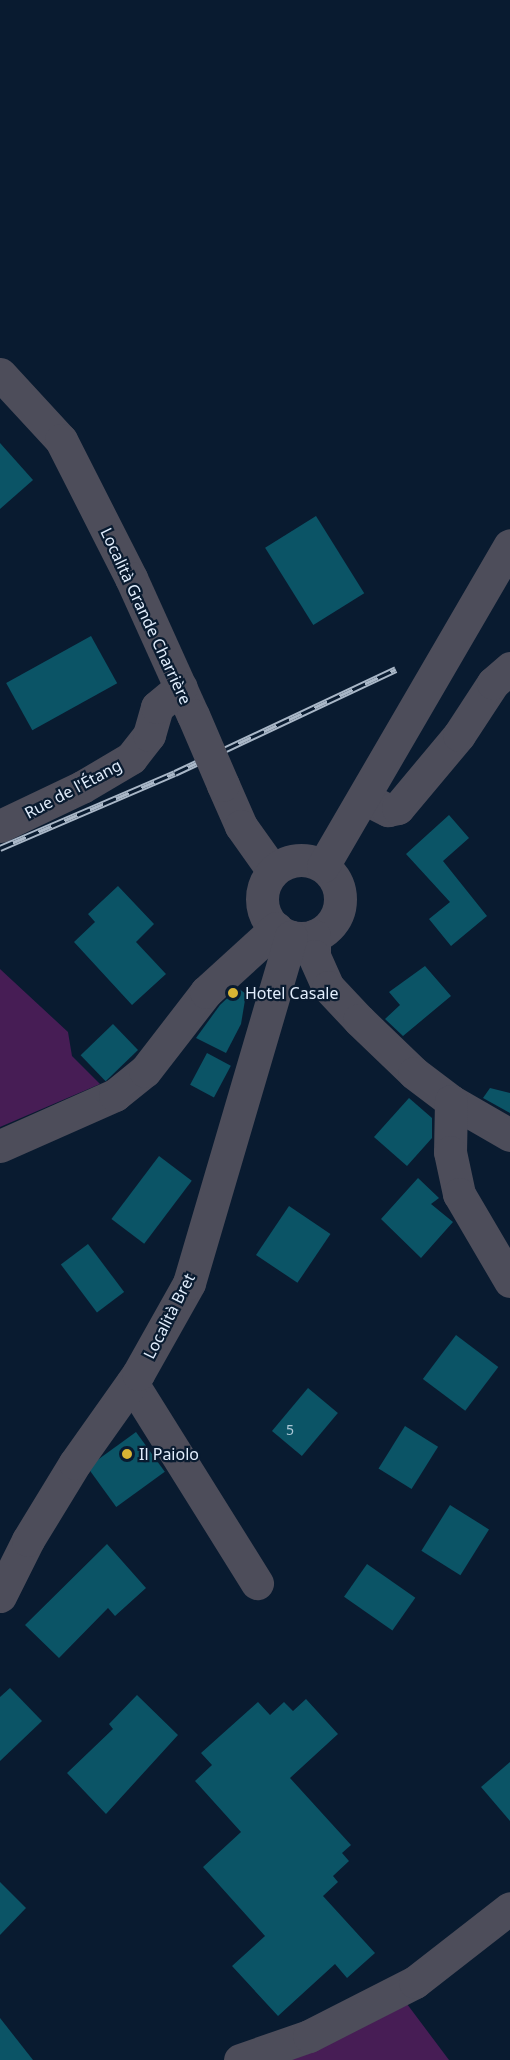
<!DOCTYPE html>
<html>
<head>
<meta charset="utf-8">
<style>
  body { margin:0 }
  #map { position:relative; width:510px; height:2060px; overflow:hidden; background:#091b30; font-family:"Noto Sans",sans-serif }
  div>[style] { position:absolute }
  .green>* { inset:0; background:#471d55 }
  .building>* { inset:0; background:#0b5466; transform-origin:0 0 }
  .minor>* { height:33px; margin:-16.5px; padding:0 16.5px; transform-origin:16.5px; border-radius:16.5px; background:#4d4d5a }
  .minor>.ring { margin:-16.5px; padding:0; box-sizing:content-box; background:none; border:33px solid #4d4d5a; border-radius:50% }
  .rail>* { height:7px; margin-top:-3.5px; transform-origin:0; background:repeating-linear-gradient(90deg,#091b30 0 14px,#a9b7c7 0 28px); box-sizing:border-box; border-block:2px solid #a9b7c7 }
  .minor-bridge>* { height:33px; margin:-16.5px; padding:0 16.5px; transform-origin:16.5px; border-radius:16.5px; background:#4d4d5a }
  .dots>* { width:16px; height:16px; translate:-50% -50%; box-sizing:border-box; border:3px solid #091b30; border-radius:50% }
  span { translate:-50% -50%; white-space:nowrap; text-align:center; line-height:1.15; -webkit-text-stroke:4.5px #091b30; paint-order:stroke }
  .number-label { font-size:14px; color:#acc7d6 }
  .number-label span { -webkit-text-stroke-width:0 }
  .street-label { font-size:16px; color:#e1edfc }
  .poi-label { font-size:16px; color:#e1edfc }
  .left { translate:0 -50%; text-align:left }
</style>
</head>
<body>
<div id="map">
  <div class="green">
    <div style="clip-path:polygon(0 969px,68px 1032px,72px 1056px,100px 1084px,0 1127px)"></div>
    <div style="clip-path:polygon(404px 2000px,449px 2060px,276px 2060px)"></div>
  </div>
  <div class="building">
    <div style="clip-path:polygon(0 443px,33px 480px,0 509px)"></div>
    <div style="left:316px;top:516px;width:91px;height:60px;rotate:58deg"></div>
    <div style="left:91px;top:636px;width:54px;height:97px;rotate:61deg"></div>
    <div style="clip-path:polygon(449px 815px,469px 838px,443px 861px,487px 916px,451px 946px,429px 919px,450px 902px,406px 854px)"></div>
    <div style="clip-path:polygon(118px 886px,154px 924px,136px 942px,166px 974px,132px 1005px,74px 942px,95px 922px,88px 914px)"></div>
    <div style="clip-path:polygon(425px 966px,451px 996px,403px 1036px,385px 1019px,400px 1005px,389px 992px)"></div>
    <div style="clip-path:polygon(238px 988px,246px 994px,241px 1024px,226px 1053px,196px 1038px,220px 1005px)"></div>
    <div style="left:113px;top:1024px;width:36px;height:45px;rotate:46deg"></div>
    <div style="left:207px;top:1053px;width:27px;height:36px;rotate:28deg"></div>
    <div style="clip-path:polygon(490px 1088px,510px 1093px,510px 1113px,483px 1098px)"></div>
    <div style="clip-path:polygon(409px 1098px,432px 1118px,432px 1138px,407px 1166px,374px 1137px)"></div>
    <div style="left:159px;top:1156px;width:41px;height:79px;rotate:37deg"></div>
    <div style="clip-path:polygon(418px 1178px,439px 1198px,431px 1204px,453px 1222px,421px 1258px,381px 1219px)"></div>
    <div style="left:289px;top:1206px;width:50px;height:59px;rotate:34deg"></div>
    <div style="left:88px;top:1244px;width:60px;height:34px;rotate:53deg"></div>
    <div style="left:456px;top:1335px;width:53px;height:55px;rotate:37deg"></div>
    <div style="left:308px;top:1388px;width:39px;height:56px;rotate:40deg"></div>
    <div style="left:405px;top:1426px;width:39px;height:50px;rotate:32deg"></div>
    <div style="left:136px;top:1432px;width:49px;height:60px;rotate:54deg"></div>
    <div style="left:450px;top:1505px;width:46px;height:54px;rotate:32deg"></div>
    <div style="clip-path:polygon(107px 1544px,146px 1588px,115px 1616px,108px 1608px,59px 1658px,25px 1625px)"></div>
    <div style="left:367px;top:1564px;width:59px;height:40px;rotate:35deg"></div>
    <div style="clip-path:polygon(10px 1688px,42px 1721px,0 1761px,0 1697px)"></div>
    <div style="clip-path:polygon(137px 1695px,178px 1735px,106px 1814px,67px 1773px,113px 1729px,109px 1724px)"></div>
    <div style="clip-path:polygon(306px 1699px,338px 1734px,290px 1778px,351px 1845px,342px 1853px,349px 1861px,333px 1876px,338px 1882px,323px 1896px,375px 1953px,347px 1978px,335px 1964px,278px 2016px,232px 1966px,265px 1936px,203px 1867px,241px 1832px,195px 1781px,212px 1765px,201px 1753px,258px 1702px,270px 1715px,284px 1702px,293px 1711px)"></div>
    <div style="clip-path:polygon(510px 1762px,510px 1821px,481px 1787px)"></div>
    <div style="clip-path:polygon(0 1882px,26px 1908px,0 1935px)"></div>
    <div style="clip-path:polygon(0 2018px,33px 2060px,0 2060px)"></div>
  </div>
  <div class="minor">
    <div style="left:0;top:374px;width:90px;rotate:47.3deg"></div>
    <div style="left:61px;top:440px;width:155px;rotate:63.1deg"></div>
    <div style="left:131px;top:578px;width:150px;rotate:65.7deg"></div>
    <div style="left:223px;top:785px;width:45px;rotate:66.3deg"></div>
    <div style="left:241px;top:826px;width:55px;rotate:54.6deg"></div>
    <div style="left:364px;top:798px;width:27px;rotate:27deg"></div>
    <div style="left:388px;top:810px;width:10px;rotate:-11deg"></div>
    <div style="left:398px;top:808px;width:95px;rotate:-50.1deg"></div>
    <div style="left:459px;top:735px;width:62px;rotate:-56.8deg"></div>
    <div style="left:493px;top:683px;width:23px;rotate:-41deg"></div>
    <div style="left:0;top:826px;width:91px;rotate:-25.4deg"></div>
    <div style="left:82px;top:787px;width:57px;rotate:-30.6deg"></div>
    <div style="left:131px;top:758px;width:29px;rotate:-52deg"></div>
    <div style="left:149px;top:735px;width:29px;rotate:-74deg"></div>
    <div style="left:157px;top:707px;width:31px;rotate:-40deg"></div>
    <div class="ring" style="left:262px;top:860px;width:45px;height:45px"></div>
    <div style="left:323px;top:866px;width:371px;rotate:-59.8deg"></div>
    <div style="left:314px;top:936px;width:20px;rotate:90deg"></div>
    <div style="left:314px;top:956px;width:34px;rotate:66deg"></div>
    <div style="left:328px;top:987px;width:45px;rotate:46.8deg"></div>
    <div style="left:359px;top:1020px;width:76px;rotate:43.9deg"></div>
    <div style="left:414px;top:1073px;width:46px;rotate:37.1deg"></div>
    <div style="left:451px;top:1101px;width:68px;rotate:30deg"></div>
    <div style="left:451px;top:1101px;width:51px;rotate:91.1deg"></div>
    <div style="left:450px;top:1152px;width:43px;rotate:77.9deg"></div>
    <div style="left:459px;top:1194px;width:101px;rotate:59.6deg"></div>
    <div style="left:0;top:1146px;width:126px;rotate:-23.9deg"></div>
    <div style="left:115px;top:1095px;width:38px;rotate:-39deg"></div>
    <div style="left:145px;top:1071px;width:100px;rotate:-52.3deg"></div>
    <div style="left:206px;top:992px;width:95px;rotate:-42.4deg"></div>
    <div style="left:132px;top:1383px;width:236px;rotate:58deg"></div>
    <div style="left:0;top:1596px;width:63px;rotate:-63.4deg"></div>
    <div style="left:28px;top:1540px;width:90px;rotate:-58.6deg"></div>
    <div style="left:75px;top:1463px;width:109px;rotate:-54.7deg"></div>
    <div style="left:138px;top:1374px;width:104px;rotate:-60.7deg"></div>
    <div style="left:189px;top:1283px;width:361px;rotate:-73.6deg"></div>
    <div style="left:240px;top:2060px;width:73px;rotate:-19.2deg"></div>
    <div style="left:309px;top:2036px;width:119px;rotate:-27deg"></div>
    <div style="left:415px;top:1982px;width:120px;rotate:-37.9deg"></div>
  </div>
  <div class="rail">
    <div style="left:0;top:848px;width:190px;rotate:-23.2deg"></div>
    <div style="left:175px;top:773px;width:244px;rotate:-25.2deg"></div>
  </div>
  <div class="minor-bridge">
    <div style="left:193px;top:715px;width:76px;rotate:66.8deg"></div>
  </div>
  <div class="dots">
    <div style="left:233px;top:993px;background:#d8b434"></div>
    <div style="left:127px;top:1454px;background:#d8b434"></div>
  </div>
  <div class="number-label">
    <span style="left:290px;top:1430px">5</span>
  </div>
  <div class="street-label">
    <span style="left:146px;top:616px;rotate:65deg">Località Grande Charrière</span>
    <span style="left:73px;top:789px;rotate:-28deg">Rue de l'Étang</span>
    <span style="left:169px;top:1316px;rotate:-63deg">Località Bret</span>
  </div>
  <div class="poi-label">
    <span class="left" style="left:245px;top:993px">Hotel Casale</span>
    <span class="left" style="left:139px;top:1454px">Il Paiolo</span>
  </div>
</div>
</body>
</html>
